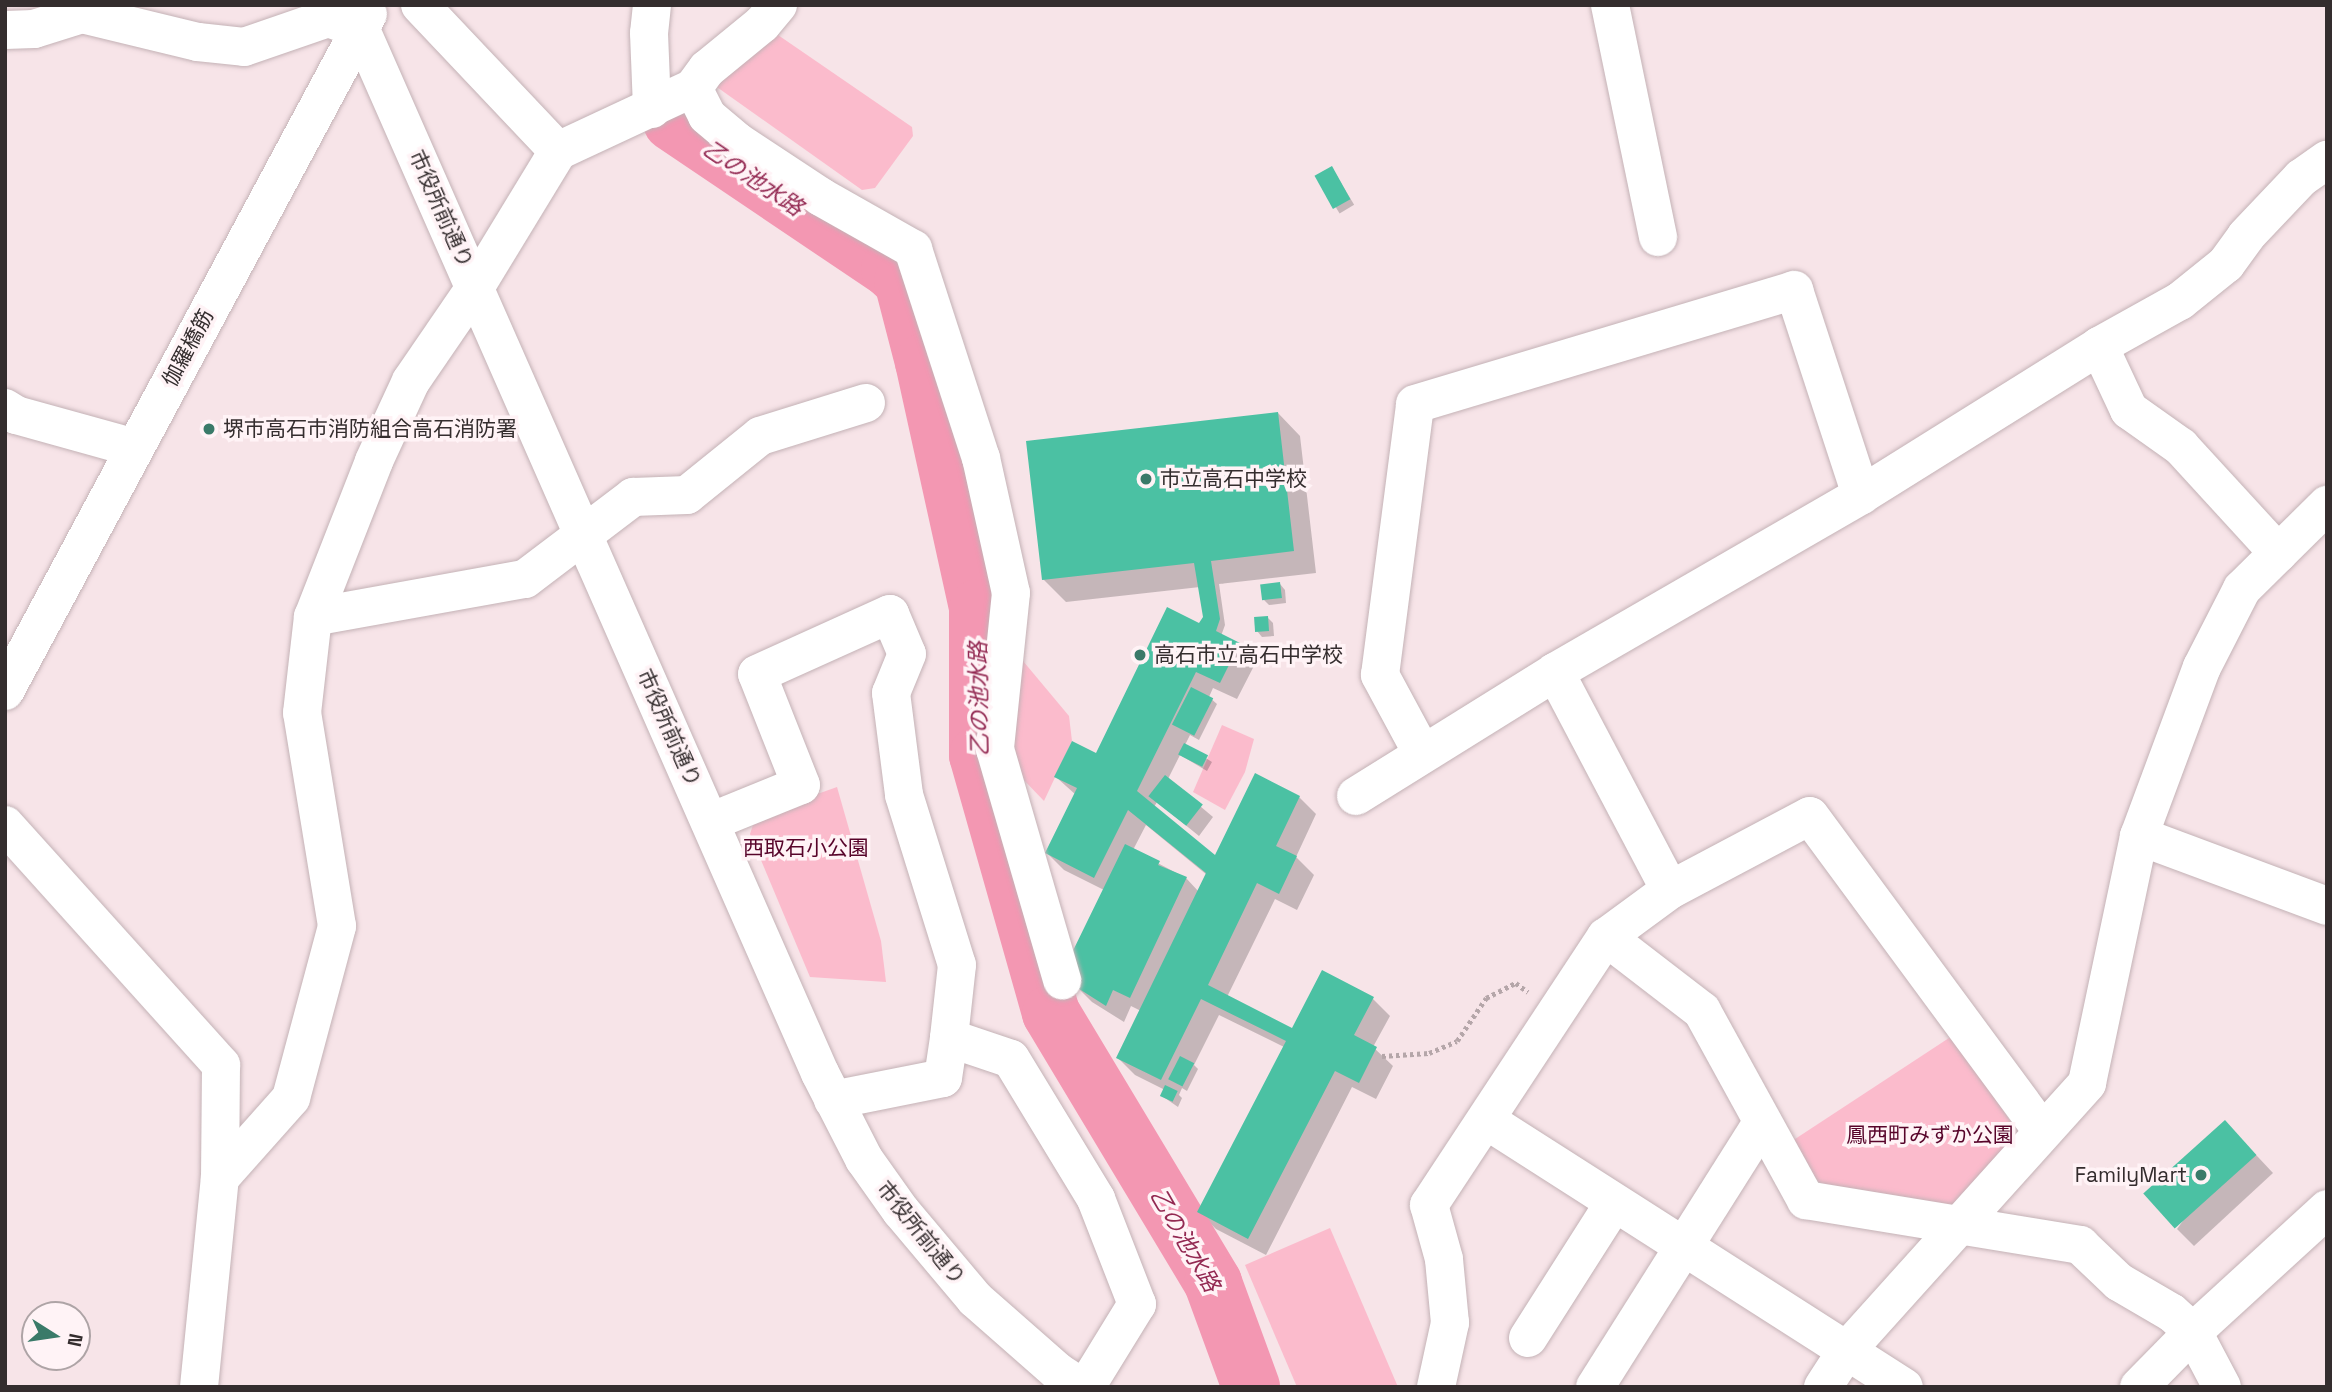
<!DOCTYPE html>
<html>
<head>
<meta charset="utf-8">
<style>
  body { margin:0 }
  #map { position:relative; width:2332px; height:1392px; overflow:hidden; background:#f7e4e8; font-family:"Space Grotesk","Noto Sans JP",sans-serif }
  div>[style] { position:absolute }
  .green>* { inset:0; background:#fbbbcc }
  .shadow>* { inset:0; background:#0003; transform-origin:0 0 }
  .river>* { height:58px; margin:-29px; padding:0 29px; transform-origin:29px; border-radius:29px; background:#f397b2 }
  .building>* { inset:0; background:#4bc1a3; transform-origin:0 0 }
  .path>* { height:4.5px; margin-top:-2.25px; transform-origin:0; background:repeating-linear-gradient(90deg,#b5a6a9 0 3.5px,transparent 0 7px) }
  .roads { filter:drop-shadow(0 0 2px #c4b2b6) drop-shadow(0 0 2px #c4b2b6) }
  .minor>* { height:38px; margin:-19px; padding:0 19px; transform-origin:19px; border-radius:19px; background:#fff }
  .dots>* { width:19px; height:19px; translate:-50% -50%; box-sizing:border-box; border:4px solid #fff3f6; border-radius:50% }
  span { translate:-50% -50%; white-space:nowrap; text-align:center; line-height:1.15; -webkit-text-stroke:7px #fff3f6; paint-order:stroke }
  .street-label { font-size:21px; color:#342d2e }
  .poi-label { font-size:21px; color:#342d2e }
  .left { translate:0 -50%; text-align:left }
  .right { translate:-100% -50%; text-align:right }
  .park-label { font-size:21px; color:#57042a }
  .water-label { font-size:23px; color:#932952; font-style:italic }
  .frame { position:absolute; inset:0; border:7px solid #342d2e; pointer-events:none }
  .north { position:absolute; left:21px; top:1301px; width:70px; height:70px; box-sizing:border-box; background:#fff3f6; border:2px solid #aea4a6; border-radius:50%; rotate:102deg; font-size:19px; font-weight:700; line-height:28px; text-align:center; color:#342d2e }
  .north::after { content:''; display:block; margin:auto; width:24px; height:32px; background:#3a7a69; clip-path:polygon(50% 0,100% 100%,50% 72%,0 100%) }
</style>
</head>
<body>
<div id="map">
  <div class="green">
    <div style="clip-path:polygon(778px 35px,912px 127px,913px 136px,875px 188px,862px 190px,714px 85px)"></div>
    <div style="clip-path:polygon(1018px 655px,1069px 716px,1072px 741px,1044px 801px,1020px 776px,1008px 750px)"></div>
    <div style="clip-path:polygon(1222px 725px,1254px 739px,1245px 772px,1225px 810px,1193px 792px)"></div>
    <div style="clip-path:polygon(837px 787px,881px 941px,886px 982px,810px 977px,750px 834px,756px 816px)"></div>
    <div style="clip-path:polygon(1952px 1036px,2011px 1122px,2012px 1144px,1951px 1209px,1829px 1190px,1807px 1172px,1789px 1143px)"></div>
    <div style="clip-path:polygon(1330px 1228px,1398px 1387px,1297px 1387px,1245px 1265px)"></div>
  </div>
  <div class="shadow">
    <div style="left:1332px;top:168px;width:43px;height:17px;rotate:59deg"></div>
    <div style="clip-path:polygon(evenodd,1278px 413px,1300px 436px,1316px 573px,1219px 584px,1225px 625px,1221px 636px,1239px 644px,1256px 662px,1237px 699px,1213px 688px,1209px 697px,1217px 704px,1199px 740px,1190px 735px,1185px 745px,1212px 762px,1207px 771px,1180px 755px,1168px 779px,1213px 817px,1199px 836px,1157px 802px,1154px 807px,1216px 858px,1299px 797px,1316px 814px,1296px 857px,1314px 875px,1297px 910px,1275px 899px,1227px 997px,1293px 1030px,1373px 999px,1390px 1016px,1373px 1047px,1393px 1066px,1376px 1099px,1352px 1087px,1266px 1255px,1216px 1229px,1199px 1212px,1284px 1047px,1219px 1015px,1194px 1065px,1198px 1069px,1187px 1091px,1182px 1088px,1179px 1095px,1182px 1098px,1178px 1107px,1162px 1096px,1165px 1090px,1135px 1075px,1118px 1058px,1141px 1011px,1131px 1006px,1124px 1022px,1092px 1002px,1075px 985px,1104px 890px,1064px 870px,1047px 853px,1076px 795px,1056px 777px,1096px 755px,1200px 625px,1204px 617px,1200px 587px,1066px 602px,1043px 579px,1278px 413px,1146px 825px,1207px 875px,1199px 892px,1186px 878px,1133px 850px,1146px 825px)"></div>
    <div style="clip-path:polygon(1280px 584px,1285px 590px,1286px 603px,1269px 605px,1264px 600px)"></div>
    <div style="clip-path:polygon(1268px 618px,1273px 623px,1274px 636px,1262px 637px,1257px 631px)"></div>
    <div style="clip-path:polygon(2242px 1140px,2273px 1173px,2194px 1246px,2177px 1229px)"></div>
  </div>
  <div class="river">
    <div style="left:672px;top:122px;width:263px;rotate:34deg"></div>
    <div style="left:890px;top:269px;width:18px;rotate:43deg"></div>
    <div style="left:903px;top:281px;width:84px;rotate:75.5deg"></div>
    <div style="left:924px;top:362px;width:252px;rotate:77.6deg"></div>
    <div style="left:978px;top:608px;width:147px;rotate:90deg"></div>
    <div style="left:978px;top:755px;width:268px;rotate:74.2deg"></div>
    <div style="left:1051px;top:1013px;width:315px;rotate:59deg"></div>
    <div style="left:1213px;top:1283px;width:111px;rotate:69.9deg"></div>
  </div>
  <div class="building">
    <div style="left:1332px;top:166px;width:38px;height:20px;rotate:61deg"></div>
    <div style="clip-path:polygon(1278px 412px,1294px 551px,1211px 561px,1220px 619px,1216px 631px,1240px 643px,1220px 683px,1196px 672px,1137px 791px,1215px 855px,1255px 773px,1300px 796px,1276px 846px,1297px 856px,1279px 894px,1257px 883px,1208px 985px,1292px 1028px,1322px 970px,1374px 997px,1354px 1035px,1377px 1047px,1359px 1083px,1335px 1071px,1248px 1239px,1197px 1212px,1286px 1041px,1201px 999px,1161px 1080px,1116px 1058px,1206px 873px,1128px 810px,1094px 878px,1045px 853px,1077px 788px,1054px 777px,1072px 741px,1096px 753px,1167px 607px,1199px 623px,1203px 617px,1194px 563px,1042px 580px,1026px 441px)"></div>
    <div style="left:1280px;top:582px;width:16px;height:20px;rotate:83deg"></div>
    <div style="left:1268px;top:616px;width:15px;height:14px;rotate:86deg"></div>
    <div style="left:1191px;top:687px;width:25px;height:42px;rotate:27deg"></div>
    <div style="left:1184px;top:743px;width:27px;height:13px;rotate:27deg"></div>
    <div style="left:1165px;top:775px;width:48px;height:27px;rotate:38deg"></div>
    <div style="clip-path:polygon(1125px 844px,1160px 861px,1158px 865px,1187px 877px,1130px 998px,1113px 990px,1106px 1006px,1073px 985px,1066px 965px)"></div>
    <div style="left:1180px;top:1056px;width:16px;height:26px;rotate:27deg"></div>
    <div style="left:1165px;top:1085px;width:14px;height:12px;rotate:25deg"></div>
    <div style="left:2225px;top:1120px;width:47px;height:110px;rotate:48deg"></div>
  </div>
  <div class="path">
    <div style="left:1382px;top:1056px;width:47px;rotate:-3.7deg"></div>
    <div style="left:1429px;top:1053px;width:30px;rotate:-23deg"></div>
    <div style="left:1457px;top:1041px;width:52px;rotate:-56deg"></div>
    <div style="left:1486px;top:998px;width:34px;rotate:-27deg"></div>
    <div style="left:1516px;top:983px;width:15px;rotate:37deg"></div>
  </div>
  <div class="roads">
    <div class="minor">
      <div style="left:350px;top:5px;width:1167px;rotate:66.25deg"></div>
      <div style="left:820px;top:1073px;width:97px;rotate:62.9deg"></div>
      <div style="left:864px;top:1159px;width:64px;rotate:54.6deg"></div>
      <div style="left:901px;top:1211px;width:115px;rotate:49.9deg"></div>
      <div style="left:975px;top:1299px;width:111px;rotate:41.3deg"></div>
      <div style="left:1058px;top:1372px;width:27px;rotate:33deg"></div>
      <div style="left:420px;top:5px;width:201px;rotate:46.6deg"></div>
      <div style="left:652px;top:5px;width:28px;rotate:96deg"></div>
      <div style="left:649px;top:33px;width:76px;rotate:87.7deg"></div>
      <div style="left:1610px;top:5px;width:237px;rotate:78.3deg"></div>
      <div style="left:5px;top:30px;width:29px;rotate:-2deg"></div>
      <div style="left:34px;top:29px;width:50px;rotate:-17.4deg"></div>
      <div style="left:82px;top:14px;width:119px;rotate:13.6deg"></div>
      <div style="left:198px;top:42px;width:46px;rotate:6.2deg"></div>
      <div style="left:244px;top:47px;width:89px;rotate:-19deg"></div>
      <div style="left:328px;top:18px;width:35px;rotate:20deg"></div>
      <div style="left:693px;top:88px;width:31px;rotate:63deg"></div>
      <div style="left:707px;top:116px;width:40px;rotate:40deg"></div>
      <div style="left:738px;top:142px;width:100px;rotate:33.5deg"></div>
      <div style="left:821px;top:197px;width:106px;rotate:29.5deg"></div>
      <div style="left:913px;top:249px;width:220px;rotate:72deg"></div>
      <div style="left:981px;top:458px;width:138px;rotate:77.5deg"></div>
      <div style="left:1011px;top:593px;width:157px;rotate:95.9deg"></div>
      <div style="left:995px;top:749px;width:241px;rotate:73.8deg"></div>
      <div style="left:2099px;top:346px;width:71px;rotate:64.9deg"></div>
      <div style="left:2129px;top:410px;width:64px;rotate:35.4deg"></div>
      <div style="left:2181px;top:447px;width:144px;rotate:47.5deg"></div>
      <div style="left:5px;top:408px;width:13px;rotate:32deg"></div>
      <div style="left:16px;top:415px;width:123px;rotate:15.5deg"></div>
      <div style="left:313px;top:617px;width:215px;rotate:-10.2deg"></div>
      <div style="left:525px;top:579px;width:136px;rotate:-37.2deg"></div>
      <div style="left:633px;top:497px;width:54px;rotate:-2.1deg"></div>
      <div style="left:687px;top:495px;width:94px;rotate:-38.9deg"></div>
      <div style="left:760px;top:436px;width:111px;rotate:-17.3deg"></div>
      <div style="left:1555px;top:672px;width:246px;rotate:62.2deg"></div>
      <div style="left:5px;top:691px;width:768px;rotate:-61.8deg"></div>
      <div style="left:1422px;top:753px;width:89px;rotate:-118.3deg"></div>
      <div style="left:1380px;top:675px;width:273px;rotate:-82.6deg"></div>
      <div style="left:1415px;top:404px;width:396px;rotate:-16.7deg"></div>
      <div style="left:1794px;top:290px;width:216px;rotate:71.9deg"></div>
      <div style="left:1356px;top:796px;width:234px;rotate:-31.9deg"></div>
      <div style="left:1555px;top:672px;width:354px;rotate:-30deg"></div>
      <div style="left:1861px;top:495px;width:281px;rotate:-32deg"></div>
      <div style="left:2099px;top:346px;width:93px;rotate:-29.1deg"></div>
      <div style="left:2180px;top:301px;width:59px;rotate:-38.8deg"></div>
      <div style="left:2226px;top:264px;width:34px;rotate:-54deg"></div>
      <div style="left:2246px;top:236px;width:80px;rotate:-46.5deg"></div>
      <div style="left:2301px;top:178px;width:32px;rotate:-35deg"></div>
      <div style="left:710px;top:822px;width:98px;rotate:-22.1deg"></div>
      <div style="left:801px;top:785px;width:119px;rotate:-111.6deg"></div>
      <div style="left:757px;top:674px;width:146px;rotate:-24.3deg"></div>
      <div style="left:890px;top:614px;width:43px;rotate:67deg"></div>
      <div style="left:907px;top:654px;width:42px;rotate:112.3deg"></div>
      <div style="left:891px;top:693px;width:103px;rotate:82.7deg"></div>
      <div style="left:904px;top:795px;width:178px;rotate:72.7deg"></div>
      <div style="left:957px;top:965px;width:73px;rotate:96.3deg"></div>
      <div style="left:949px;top:1038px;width:65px;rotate:18.7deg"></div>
      <div style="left:1011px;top:1059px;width:164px;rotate:58.7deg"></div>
      <div style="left:1096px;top:1199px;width:113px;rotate:68.7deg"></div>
      <div style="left:1137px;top:1304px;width:97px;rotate:121.6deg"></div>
      <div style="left:5px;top:825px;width:323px;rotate:48deg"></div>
      <div style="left:221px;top:1065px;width:113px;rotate:90.5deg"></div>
      <div style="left:2139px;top:836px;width:201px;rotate:20.4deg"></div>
      <div style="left:1606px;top:937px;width:121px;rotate:37.6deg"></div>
      <div style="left:1702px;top:1011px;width:216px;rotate:61.2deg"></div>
      <div style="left:1806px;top:1200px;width:278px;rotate:9.3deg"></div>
      <div style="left:2080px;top:1245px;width:54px;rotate:43.5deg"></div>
      <div style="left:2119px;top:1282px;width:61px;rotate:30.3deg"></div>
      <div style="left:2172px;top:1313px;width:28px;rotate:42deg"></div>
      <div style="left:2193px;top:1332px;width:62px;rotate:62.2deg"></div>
      <div style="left:833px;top:1100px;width:112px;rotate:-11.3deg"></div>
      <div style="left:943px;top:1078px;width:40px;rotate:-81.5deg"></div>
      <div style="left:1486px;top:1120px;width:496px;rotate:32.6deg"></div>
      <div style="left:1528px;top:1338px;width:160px;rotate:-57.5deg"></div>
      <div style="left:199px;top:1387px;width:210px;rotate:-84.3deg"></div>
      <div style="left:220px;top:1178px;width:107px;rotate:-48.4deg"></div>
      <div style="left:291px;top:1098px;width:178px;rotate:-75deg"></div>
      <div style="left:337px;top:926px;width:216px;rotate:-99.3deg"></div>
      <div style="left:302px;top:713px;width:97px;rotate:-83.5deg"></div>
      <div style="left:313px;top:617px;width:168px;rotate:-68.6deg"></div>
      <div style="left:374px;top:461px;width:88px;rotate:-65.2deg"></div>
      <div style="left:411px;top:381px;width:115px;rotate:-55.6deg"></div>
      <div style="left:476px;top:286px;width:158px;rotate:-58.7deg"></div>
      <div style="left:558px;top:151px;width:149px;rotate:-25deg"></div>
      <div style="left:693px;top:88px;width:24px;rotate:-54deg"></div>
      <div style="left:707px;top:69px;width:71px;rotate:-39.3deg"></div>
      <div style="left:762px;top:24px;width:25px;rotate:-50deg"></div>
      <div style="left:1436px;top:1387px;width:66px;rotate:-77.7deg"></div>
      <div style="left:1450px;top:1323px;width:64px;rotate:-95.4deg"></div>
      <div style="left:1444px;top:1259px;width:56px;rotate:-105.5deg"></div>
      <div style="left:1429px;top:1205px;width:321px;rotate:-56.6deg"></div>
      <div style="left:1606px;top:937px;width:79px;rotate:-36.3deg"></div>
      <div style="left:1670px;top:890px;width:158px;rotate:-27.9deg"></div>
      <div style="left:1810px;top:816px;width:391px;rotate:53.6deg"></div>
      <div style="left:1595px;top:1387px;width:312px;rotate:-57.7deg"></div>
      <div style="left:1823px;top:1387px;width:44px;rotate:-57deg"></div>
      <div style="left:1847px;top:1350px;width:359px;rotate:-48deg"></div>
      <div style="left:2087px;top:1083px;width:252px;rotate:-78.1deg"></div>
      <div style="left:2139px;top:836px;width:180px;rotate:-69.6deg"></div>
      <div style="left:2202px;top:667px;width:88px;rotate:-62.9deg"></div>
      <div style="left:2242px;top:589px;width:120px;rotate:-44.7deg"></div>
      <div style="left:2139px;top:1387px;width:77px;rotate:-45.5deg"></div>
      <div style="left:2193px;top:1332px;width:182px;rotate:-42.5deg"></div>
    </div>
  </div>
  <div class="dots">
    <div style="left:209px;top:429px;background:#3a7a69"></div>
    <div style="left:1146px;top:479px;background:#3a7a69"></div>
    <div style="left:1140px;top:655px;background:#3a7a69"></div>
    <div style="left:2201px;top:1175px;background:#3a7a69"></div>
  </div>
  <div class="street-label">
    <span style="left:441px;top:209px;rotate:66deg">市役所前通り</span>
    <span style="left:188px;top:348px;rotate:-62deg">伽羅橋筋</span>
    <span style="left:669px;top:728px;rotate:66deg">市役所前通り</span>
    <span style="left:921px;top:1233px;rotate:51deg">市役所前通り</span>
  </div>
  <div class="poi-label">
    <span class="left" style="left:223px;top:429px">堺市高石市消防組合高石消防署</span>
    <span class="left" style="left:1160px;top:479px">市立高石中学校</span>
    <span class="left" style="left:1154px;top:655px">高石市立高石中学校</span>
    <span class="right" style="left:2187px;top:1175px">FamilyMart</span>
  </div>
  <div class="park-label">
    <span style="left:806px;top:848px">西取石小公園</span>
    <span style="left:1930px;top:1135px">鳳西町みずか公園</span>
  </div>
  <div class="water-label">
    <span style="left:753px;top:178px;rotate:34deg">乙の池水路</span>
    <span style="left:979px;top:699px;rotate:-91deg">乙の池水路</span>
    <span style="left:1185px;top:1240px;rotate:60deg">乙の池水路</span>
  </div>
  <div class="frame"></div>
  <div class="north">N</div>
</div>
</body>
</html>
